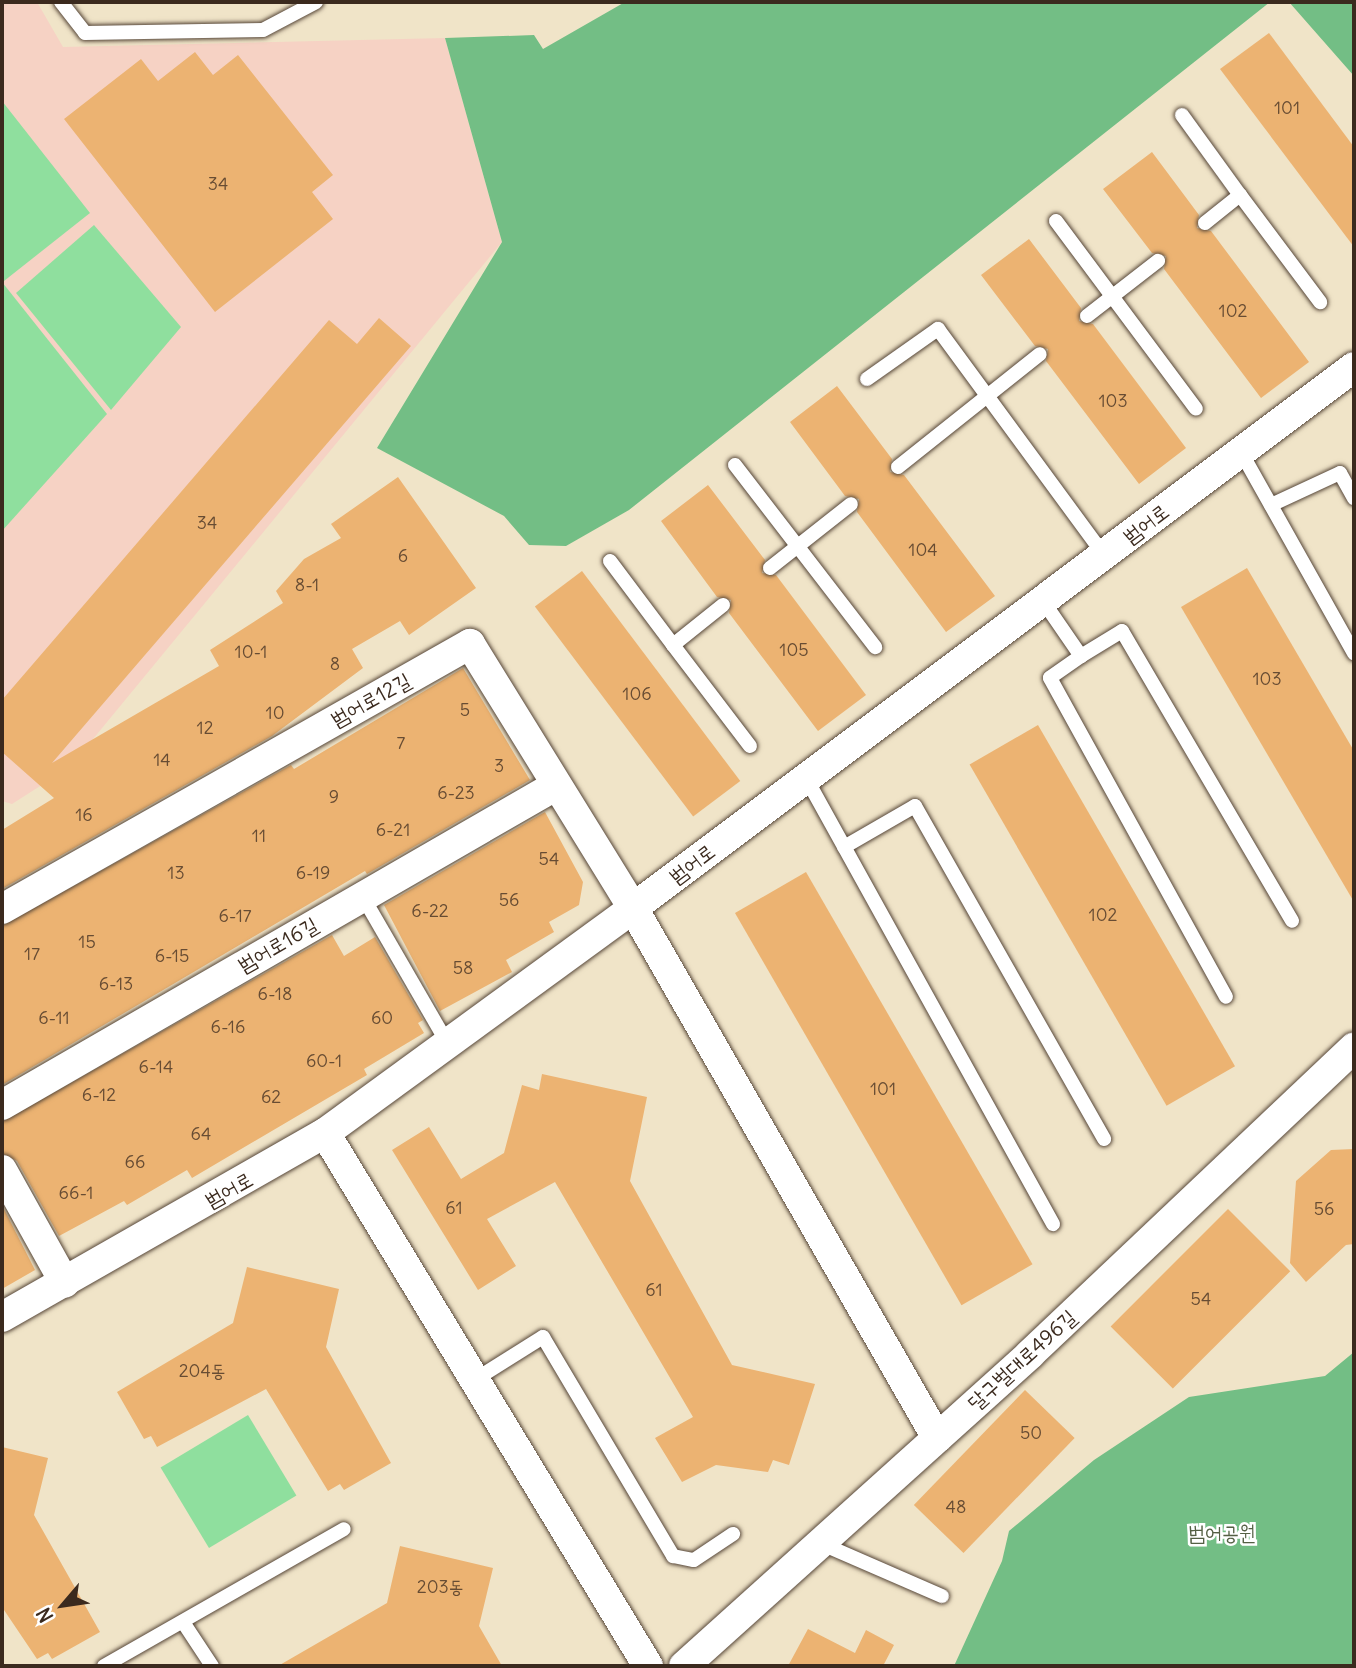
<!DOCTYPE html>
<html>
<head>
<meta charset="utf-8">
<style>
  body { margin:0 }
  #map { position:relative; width:1356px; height:1668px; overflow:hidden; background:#f0e4c8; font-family:Delius,"Poor Story",sans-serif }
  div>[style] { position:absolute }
  .built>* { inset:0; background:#f6d2c4 }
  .green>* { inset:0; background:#8fdf9e; transform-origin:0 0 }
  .forest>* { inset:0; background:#73be85 }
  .building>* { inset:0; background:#ecb372; transform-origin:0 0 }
  .roads { filter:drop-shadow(0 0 2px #564638) drop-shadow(0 0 2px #564638) }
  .lane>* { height:14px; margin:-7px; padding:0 7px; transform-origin:7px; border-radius:7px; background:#fff }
  .street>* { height:30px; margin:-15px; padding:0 15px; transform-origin:15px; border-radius:15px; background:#fff }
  span { translate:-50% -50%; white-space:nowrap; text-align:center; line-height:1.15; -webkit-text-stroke:5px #fff; paint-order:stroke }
  .number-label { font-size:18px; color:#674c33 }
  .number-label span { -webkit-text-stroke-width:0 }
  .street-label { font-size:21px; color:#3b2a1e }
  .park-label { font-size:21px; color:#546044 }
  .frame { position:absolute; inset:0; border:4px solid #3b2a1e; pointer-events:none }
  .north { position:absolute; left:28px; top:1570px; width:70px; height:70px; -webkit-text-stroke:5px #fff; paint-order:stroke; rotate:241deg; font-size:19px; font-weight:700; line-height:28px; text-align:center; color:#3b2a1e }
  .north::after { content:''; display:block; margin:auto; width:24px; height:32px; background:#3b2a1e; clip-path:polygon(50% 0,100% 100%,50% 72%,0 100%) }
</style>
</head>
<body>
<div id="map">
  <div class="built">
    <div style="clip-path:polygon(2px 2px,37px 2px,63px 47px,445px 38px,502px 242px,70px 767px,12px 804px,2px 801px)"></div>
  </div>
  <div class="green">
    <div style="clip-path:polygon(2px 101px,90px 213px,4px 281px,2px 278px)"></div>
    <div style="clip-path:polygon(94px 225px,181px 327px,111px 410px,16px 293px)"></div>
    <div style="clip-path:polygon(2px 282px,107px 414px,2px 531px)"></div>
    <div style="left:248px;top:1415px;width:94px;height:102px;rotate:59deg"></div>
  </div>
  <div class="forest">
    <div style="clip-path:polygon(625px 2px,1270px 2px,629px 510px,566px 546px,529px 545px,504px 516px,377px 448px,502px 242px,445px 38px,534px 35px,543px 49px)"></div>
    <div style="clip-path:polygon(1289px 2px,1354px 2px,1354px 77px,1354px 76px)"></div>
    <div style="clip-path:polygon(1354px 1352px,1354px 1666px,954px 1666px,1002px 1561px,1009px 1531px,1094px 1460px,1189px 1397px,1325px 1376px)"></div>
  </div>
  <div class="building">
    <div style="clip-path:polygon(1269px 33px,1354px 147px,1354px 247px,1220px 69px)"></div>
    <div style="clip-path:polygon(195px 52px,213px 75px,238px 55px,333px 175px,312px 192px,333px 219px,215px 312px,64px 119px,141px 59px,158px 81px)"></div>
    <div style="clip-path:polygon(1152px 152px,1199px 215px,1197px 228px,1211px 231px,1309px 362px,1261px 398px,1164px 269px,1166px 256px,1152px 253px,1103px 189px)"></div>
    <div style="clip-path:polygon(1029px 239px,1081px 308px,1079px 321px,1093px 324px,1186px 448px,1139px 484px,1046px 361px,1048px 349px,1035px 346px,981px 275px)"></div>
    <div style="clip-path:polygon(379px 318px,411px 346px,52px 763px,219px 666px,210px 650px,283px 603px,276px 591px,304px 559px,341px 538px,331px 524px,398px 477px,476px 588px,409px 635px,400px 621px,352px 649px,363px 668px,272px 736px,2px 889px,2px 830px,54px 798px,2px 752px,2px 700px,329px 320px,357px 344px)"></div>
    <div style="clip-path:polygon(837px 386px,892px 459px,890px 472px,904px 475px,995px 596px,946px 632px,857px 512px,859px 499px,845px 496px,790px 422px)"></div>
    <div style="clip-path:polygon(708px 485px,765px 560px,762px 573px,776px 575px,866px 695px,818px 731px,729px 613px,731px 600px,717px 597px,661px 521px)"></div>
    <div style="clip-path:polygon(1247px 568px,1354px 751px,1354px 902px,1181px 607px)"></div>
    <div style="left:582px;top:571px;width:263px;height:59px;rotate:53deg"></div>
    <div style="clip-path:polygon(463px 668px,530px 780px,367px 874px,365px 871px,2px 1085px,2px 926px,291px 765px,294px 769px)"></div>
    <div style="left:1038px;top:725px;width:394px;height:79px;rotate:60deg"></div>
    <div style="clip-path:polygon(545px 812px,583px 882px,579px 905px,549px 922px,554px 932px,506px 960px,512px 972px,440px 1011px,384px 905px)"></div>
    <div style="left:806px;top:872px;width:453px;height:82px;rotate:60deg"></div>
    <div style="clip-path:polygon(332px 935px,344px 956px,375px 937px,423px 1020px,418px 1023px,424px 1033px,364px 1069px,367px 1075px,192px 1178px,187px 1170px,127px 1205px,124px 1201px,59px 1236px,17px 1161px,2px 1153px,2px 1122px)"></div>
    <div style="clip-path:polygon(542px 1074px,647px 1097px,630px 1181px,732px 1365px,815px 1384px,789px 1465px,773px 1460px,768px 1472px,716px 1465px,682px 1482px,655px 1438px,693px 1417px,555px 1182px,487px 1219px,516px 1266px,478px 1290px,392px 1150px,429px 1127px,461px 1179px,504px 1153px,522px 1085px,539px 1090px)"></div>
    <div style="clip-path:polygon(1354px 1149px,1354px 1244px,1346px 1245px,1306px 1282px,1290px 1263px,1296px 1181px,1331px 1150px)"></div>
    <div style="clip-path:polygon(2px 1205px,35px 1270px,2px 1289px)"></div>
    <div style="left:1228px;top:1209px;width:88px;height:166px;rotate:45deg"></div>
    <div style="clip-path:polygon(247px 1267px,339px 1289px,326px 1347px,391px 1463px,344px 1490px,340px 1484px,328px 1491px,266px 1389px,157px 1447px,151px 1436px,144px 1439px,117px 1392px,233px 1323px)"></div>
    <div style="left:1025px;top:1390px;width:69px;height:160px;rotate:44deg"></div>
    <div style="clip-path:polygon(2px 1447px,48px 1458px,34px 1515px,100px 1632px,52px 1659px,48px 1653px,37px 1659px,2px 1607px)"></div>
    <div style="clip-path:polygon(400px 1546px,493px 1568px,479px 1626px,502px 1666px,278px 1666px,387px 1603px)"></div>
    <div style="clip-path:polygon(808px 1629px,855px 1653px,866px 1630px,894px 1645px,883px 1666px,788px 1666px)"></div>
  </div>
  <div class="roads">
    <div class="lane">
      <div style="left:61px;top:2px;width:39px;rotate:52deg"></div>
      <div style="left:85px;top:33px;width:178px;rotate:-1deg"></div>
      <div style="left:263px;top:30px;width:60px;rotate:-27.8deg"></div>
      <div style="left:1182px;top:115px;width:99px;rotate:54.1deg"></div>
      <div style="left:1056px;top:221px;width:234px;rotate:53.3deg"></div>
      <div style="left:1205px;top:223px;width:45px;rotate:-38.7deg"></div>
      <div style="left:1240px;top:195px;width:134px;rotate:53.2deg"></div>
      <div style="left:1087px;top:316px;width:90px;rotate:-37.8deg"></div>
      <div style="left:867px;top:379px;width:87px;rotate:-35.2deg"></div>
      <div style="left:938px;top:329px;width:280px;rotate:53.7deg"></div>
      <div style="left:1241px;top:452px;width:231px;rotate:60.7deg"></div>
      <div style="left:735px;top:465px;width:230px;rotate:52.4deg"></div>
      <div style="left:898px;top:467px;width:181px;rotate:-38.5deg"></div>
      <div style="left:1271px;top:505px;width:76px;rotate:-24.9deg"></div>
      <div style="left:1340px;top:473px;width:29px;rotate:61deg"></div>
      <div style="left:610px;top:561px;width:105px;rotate:53.1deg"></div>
      <div style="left:770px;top:568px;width:103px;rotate:-38.3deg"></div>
      <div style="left:1043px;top:601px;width:67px;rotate:55.4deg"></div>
      <div style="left:1081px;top:656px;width:38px;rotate:145deg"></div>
      <div style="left:1050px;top:678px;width:364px;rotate:61.1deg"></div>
      <div style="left:723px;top:605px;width:64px;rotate:141.3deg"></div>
      <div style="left:673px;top:645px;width:127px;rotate:52.7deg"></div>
      <div style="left:1081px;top:656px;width:48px;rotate:-31.4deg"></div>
      <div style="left:1122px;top:631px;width:336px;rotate:59.6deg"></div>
      <div style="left:806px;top:778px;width:510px;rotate:61.02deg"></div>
      <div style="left:844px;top:847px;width:82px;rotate:-30deg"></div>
      <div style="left:915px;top:806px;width:383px;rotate:60.4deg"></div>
      <div style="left:363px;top:897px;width:170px;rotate:60deg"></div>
      <div style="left:476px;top:1379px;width:79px;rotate:-32.1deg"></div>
      <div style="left:543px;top:1337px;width:255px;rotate:59.3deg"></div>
      <div style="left:673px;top:1556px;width:21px;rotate:11deg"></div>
      <div style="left:694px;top:1560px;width:47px;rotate:-33.7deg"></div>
      <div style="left:820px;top:1543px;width:133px;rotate:23.5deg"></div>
      <div style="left:183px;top:1622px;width:53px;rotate:56.6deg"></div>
      <div style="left:104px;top:1666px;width:276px;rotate:-29.7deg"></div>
    </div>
    <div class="street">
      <div style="left:2px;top:909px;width:538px;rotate:-29.52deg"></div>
      <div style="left:470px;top:644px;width:310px;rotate:58.3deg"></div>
      <div style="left:633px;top:908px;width:611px;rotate:60.16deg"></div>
      <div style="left:2px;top:1105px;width:638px;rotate:-29.98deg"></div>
      <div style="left:325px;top:1133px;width:623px;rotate:58.78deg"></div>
      <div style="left:2px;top:1170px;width:129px;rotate:60.9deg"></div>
      <div style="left:2px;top:1317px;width:372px;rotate:-29.7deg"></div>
      <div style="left:325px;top:1133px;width:381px;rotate:-36.1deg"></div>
      <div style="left:633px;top:908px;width:901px;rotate:-36.88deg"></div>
      <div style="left:684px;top:1666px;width:466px;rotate:-42deg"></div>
      <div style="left:1030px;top:1354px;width:446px;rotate:-43.4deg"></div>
    </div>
  </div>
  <div class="number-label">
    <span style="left:1287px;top:108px">101</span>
    <span style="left:218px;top:184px">34</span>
    <span style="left:1233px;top:311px">102</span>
    <span style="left:1113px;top:401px">103</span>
    <span style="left:207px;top:523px">34</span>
    <span style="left:923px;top:550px">104</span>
    <span style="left:403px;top:556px">6</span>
    <span style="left:307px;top:585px">8-1</span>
    <span style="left:794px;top:650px">105</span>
    <span style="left:251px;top:652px">10-1</span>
    <span style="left:335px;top:664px">8</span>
    <span style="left:1267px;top:679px">103</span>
    <span style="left:637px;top:694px">106</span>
    <span style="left:465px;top:710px">5</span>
    <span style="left:275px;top:713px">10</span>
    <span style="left:205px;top:728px">12</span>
    <span style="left:401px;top:743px">7</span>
    <span style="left:162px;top:760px">14</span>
    <span style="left:499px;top:766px">3</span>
    <span style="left:456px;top:793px">6-23</span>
    <span style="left:334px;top:797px">9</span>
    <span style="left:84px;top:815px">16</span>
    <span style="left:393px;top:830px">6-21</span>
    <span style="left:259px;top:836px">11</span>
    <span style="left:549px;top:859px">54</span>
    <span style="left:176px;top:873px">13</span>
    <span style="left:313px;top:873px">6-19</span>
    <span style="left:509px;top:900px">56</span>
    <span style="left:430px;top:911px">6-22</span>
    <span style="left:1103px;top:915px">102</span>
    <span style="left:235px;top:916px">6-17</span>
    <span style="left:87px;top:942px">15</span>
    <span style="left:32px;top:954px">17</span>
    <span style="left:172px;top:956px">6-15</span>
    <span style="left:463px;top:968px">58</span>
    <span style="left:116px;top:984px">6-13</span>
    <span style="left:275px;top:994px">6-18</span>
    <span style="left:54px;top:1018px">6-11</span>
    <span style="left:382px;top:1018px">60</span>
    <span style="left:228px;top:1027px">6-16</span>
    <span style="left:324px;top:1061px">60-1</span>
    <span style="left:156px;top:1067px">6-14</span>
    <span style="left:883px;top:1089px">101</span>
    <span style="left:99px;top:1095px">6-12</span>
    <span style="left:271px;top:1097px">62</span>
    <span style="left:201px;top:1134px">64</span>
    <span style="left:135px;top:1162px">66</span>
    <span style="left:76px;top:1193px">66-1</span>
    <span style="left:454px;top:1208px">61</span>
    <span style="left:1324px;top:1209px">56</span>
    <span style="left:654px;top:1290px">61</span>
    <span style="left:1201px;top:1299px">54</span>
    <span style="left:202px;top:1371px">204동</span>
    <span style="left:1031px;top:1433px">50</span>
    <span style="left:956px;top:1507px">48</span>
    <span style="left:440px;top:1587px">203동</span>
  </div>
  <div class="street-label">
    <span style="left:1146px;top:524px;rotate:-37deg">범어로</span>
    <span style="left:371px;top:700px;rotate:-29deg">범어로12길</span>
    <span style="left:692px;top:864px;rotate:-37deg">범어로</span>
    <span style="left:278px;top:945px;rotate:-30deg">범어로16길</span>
    <span style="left:229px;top:1190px;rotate:-29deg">범어로</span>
    <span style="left:1022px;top:1360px;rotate:-42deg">달구벌대로496길</span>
  </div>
  <div class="park-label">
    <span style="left:1222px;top:1533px">범어공원</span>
  </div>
  <div class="frame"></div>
  <div class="north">N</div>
</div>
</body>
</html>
